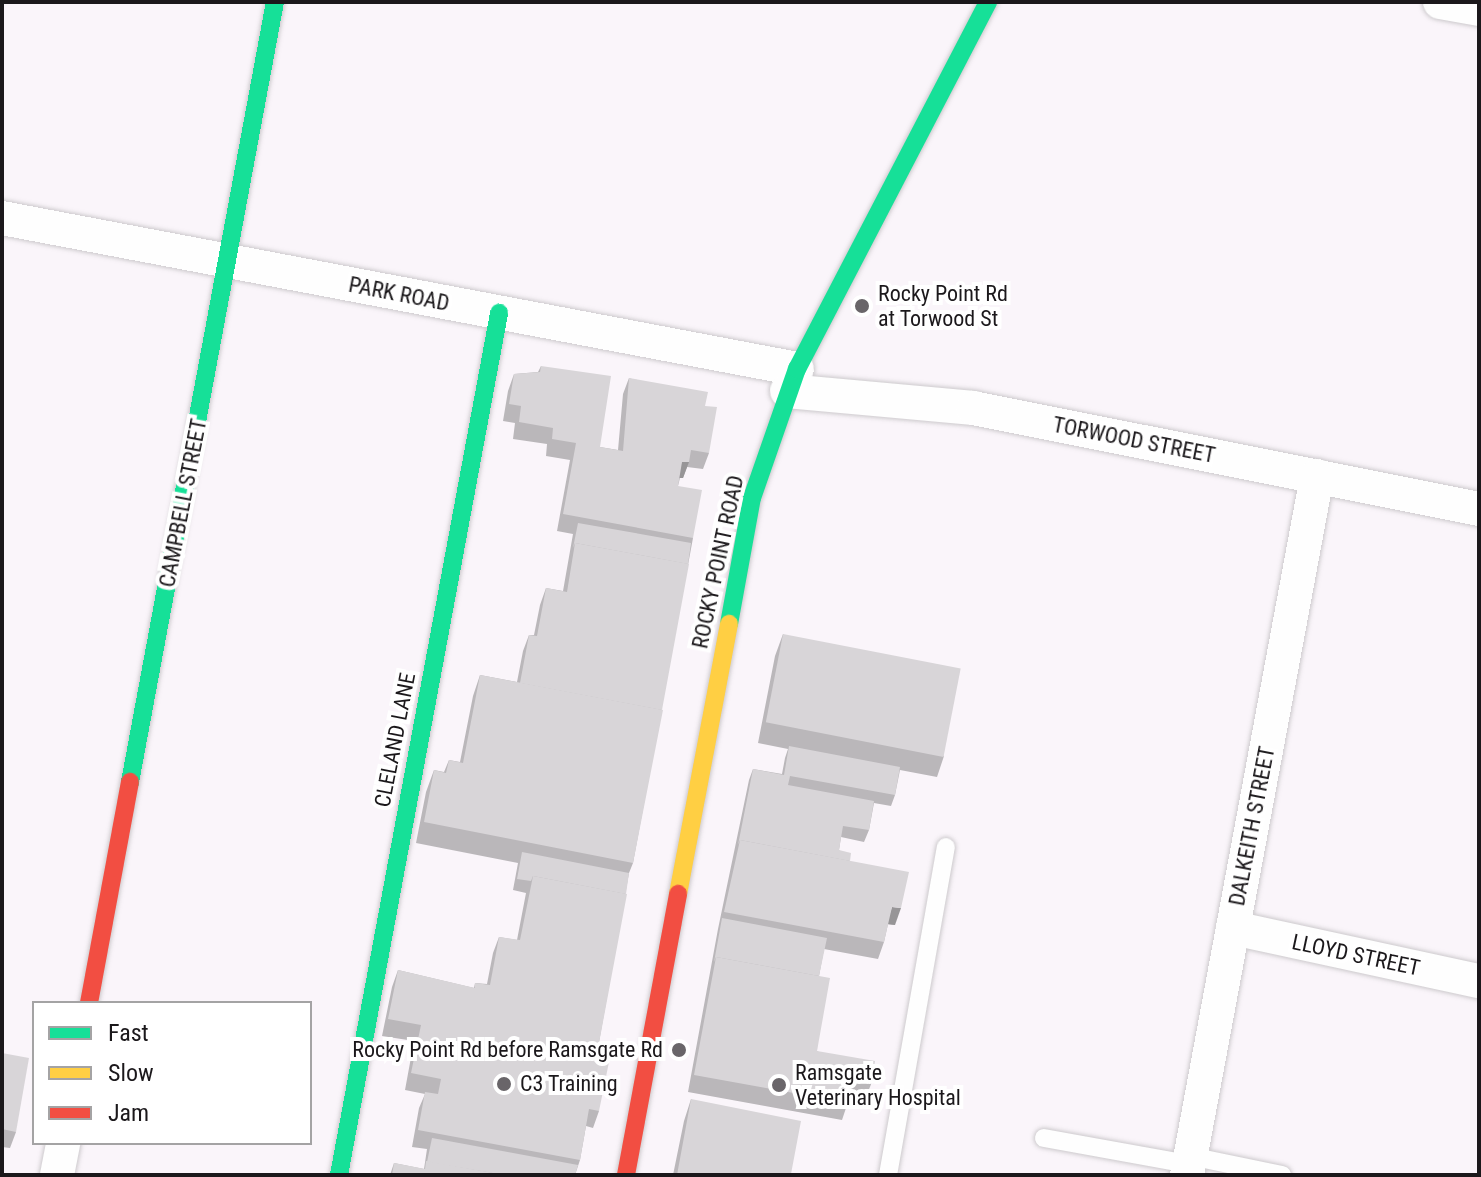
<!DOCTYPE html>
<html>
<head>
<meta charset="utf-8">
<style>
  body { margin:0 }
  #map { position:relative; width:1481px; height:1177px; overflow:hidden; background:#faf5fa; font-family:"Roboto Condensed",sans-serif }
  div>[style] { position:absolute }
  .roads { filter:drop-shadow(0 0 2px #cdcacd) drop-shadow(0 0 2px #cdcacd) }
  .lane>* { height:18px; margin:-9px; padding:0 9px; transform-origin:9px; border-radius:9px; background:#fefefe }
  .street>* { height:34px; margin:-17px; padding:0 17px; transform-origin:17px; border-radius:17px; background:#fefefe }
  .fast>* { height:18px; margin:-9px; padding:0 9px; transform-origin:9px; border-radius:9px; background:#16e098 }
  .slow>* { height:18px; margin:-9px; padding:0 9px; transform-origin:9px; border-radius:9px; background:#ffcf43 }
  .jam>* { height:18px; margin:-9px; padding:0 9px; transform-origin:9px; border-radius:9px; background:#f24e42 }
  .wall>* { inset:0; background:#bab7ba }
  .shaded-wall>* { inset:0; background:#979597 }
  .building>* { inset:0; background:#d8d5d8; transform-origin:0 0 }
  .dots>* { width:22px; height:22px; translate:-50% -50%; box-sizing:border-box; border:4px solid #fff; border-radius:50% }
  span { translate:-50% -50%; white-space:nowrap; text-align:center; line-height:1.15; -webkit-text-stroke:8px #fff; paint-order:stroke }
  .poi-label { font-size:22px; color:#1b181b }
  .left { translate:0 -50%; text-align:left }
  .right { translate:-100% -50%; text-align:right }
  .street-label { font-size:22px; color:#1b181b }
  .frame { position:absolute; inset:0; border:4px solid #1b181b; pointer-events:none }
  .legend { position:absolute; left:32px; top:1001px; width:280px; height:144px; box-sizing:border-box; background:#fff; border:2px solid #a4a3a4; margin:0; padding:10px 14px; list-style:none; font-size:24px; color:#1b181b }
  .legend li { display:flex; align-items:center; gap:16px; height:40px }
  .legend b { width:40px; border:2px solid #a4a3a4 }
</style>
</head>
<body>
<div id="map">
  <div class="roads">
    <div class="lane">
      <div style="left:1044px;top:1138px;width:147px;rotate:10.2deg"></div>
      <div style="left:1190px;top:1156px;width:94px;rotate:11.7deg"></div>
      <div style="left:888px;top:1175px;width:333px;rotate:-80deg"></div>
    </div>
    <div class="street">
      <div style="left:1440px;top:2px;width:40px;rotate:10deg"></div>
      <div style="left:2px;top:218px;width:809px;rotate:10.75deg"></div>
      <div style="left:787px;top:391px;width:187px;rotate:5.2deg"></div>
      <div style="left:973px;top:408px;width:516px;rotate:11.29deg"></div>
      <div style="left:1233px;top:928px;width:252px;rotate:12.2deg"></div>
      <div style="left:57px;top:1175px;width:33px;rotate:-79deg"></div>
      <div style="left:1187px;top:1175px;width:711px;rotate:-79.46deg"></div>
    </div>
    <div class="fast">
      <div style="left:729px;top:624px;width:128px;rotate:-79.7deg"></div>
      <div style="left:752px;top:498px;width:137px;rotate:-70.8deg"></div>
      <div style="left:797px;top:369px;width:414px;rotate:-62.5deg"></div>
      <div style="left:130px;top:782px;width:793px;rotate:-79.47deg"></div>
      <div style="left:339px;top:1175px;width:877px;rotate:-79.48deg"></div>
    </div>
    <div class="slow">
      <div style="left:678px;top:894px;width:275px;rotate:-79.3deg"></div>
    </div>
    <div class="jam">
      <div style="left:89px;top:1003px;width:225px;rotate:-79.5deg"></div>
      <div style="left:626px;top:1175px;width:286px;rotate:-79.5deg"></div>
    </div>
  </div>
  <div class="wall">
    <div style="clip-path:polygon(541px 366px,600px 447px,618px 450px,623px 394px,629px 378px,705px 406px,709px 453px,703px 469px,687px 467px,683px 478px,680px 478px,678px 486px,693px 538px,633px 863px,629px 873px,596px 1059px,599px 1111px,593px 1128px,586px 1126px,580px 1160px,575px 1175px,390px 1175px,394px 1163px,424px 1169px,427px 1149px,412px 1147px,419px 1108px,425px 1094px,405px 1090px,414px 1041px,382px 1036px,392px 987px,398px 970px,474px 988px,475px 983px,487px 984px,493px 953px,499px 937px,517px 940px,526px 893px,513px 890px,518px 863px,416px 843px,426px 792px,434px 770px,444px 772px,449px 760px,460px 762px,473px 696px,480px 675px,517px 682px,523px 651px,529px 635px,534px 635px,540px 605px,546px 588px,563px 591px,573px 534px,557px 531px,570px 460px,546px 456px,547px 444px,513px 439px,515px 423px,503px 421px,508px 391px,514px 374px,538px 372px)"></div>
    <div style="clip-path:polygon(783px 634px,944px 756px,937px 777px,900px 770px,895px 795px,891px 806px,874px 803px,869px 830px,864px 842px,841px 837px,839px 850px,850px 861px,895px 925px,888px 924px,884px 942px,878px 959px,824px 949px,819px 976px,817px 1051px,872px 1082px,865px 1099px,850px 1096px,842px 1120px,688px 1092px,718px 929px,749px 780px,753px 769px,782px 774px,785px 758px,788px 749px,758px 743px,775px 656px)"></div>
    <div style="clip-path:polygon(2px 1053px,16px 1132px,10px 1148px,2px 1147px)"></div>
    <div style="clip-path:polygon(691px 1099px,791px 1174px,794px 1175px,673px 1175px,684px 1121px)"></div>
  </div>
  <div class="shaded-wall">
    <div style="clip-path:polygon(682px 462px,689px 462px,683px 478px,676px 478px)"></div>
    <div style="clip-path:polygon(892px 907px,901px 908px,895px 925px,886px 924px)"></div>
  </div>
  <div class="building">
    <div style="clip-path:polygon(541px 366px,611px 376px,600px 447px,623px 451px,629px 378px,708px 392px,705px 406px,717px 407px,709px 453px,691px 450px,689px 462px,682px 462px,678px 486px,702px 490px,693px 538px,563px 514px,576px 443px,552px 439px,553px 428px,519px 422px,521px 406px,509px 404px,514px 374px,540px 372px)"></div>
    <div style="clip-path:polygon(578px 523px,691px 543px,688px 564px,575px 543px,573px 548px)"></div>
    <div style="clip-path:polygon(575px 543px,689px 564px,662px 710px,520px 683px,529px 635px,537px 636px,546px 588px,567px 592px)"></div>
    <div style="left:783px;top:634px;width:181px;height:90px;rotate:11deg"></div>
    <div style="clip-path:polygon(480px 675px,663px 710px,633px 863px,424px 822px,434px 770px,446px 773px,449px 760px,463px 763px)"></div>
    <div style="clip-path:polygon(789px 746px,900px 767px,895px 795px,790px 776px,788px 785px,874px 801px,869px 830px,843px 826px,839px 850px,851px 853px,850px 861px,740px 840px,738px 845px,753px 769px,784px 775px)"></div>
    <div style="clip-path:polygon(740px 840px,909px 872px,901px 908px,892px 907px,884px 942px,724px 912px)"></div>
    <div style="clip-path:polygon(522px 852px,629px 873px,626px 894px,533px 876px,531px 881px,517px 879px)"></div>
    <div style="clip-path:polygon(533px 876px,627px 894px,596px 1059px,609px 1062px,599px 1111px,589px 1109px,580px 1160px,418px 1130px,425px 1092px,438px 1094px,441px 1079px,411px 1073px,421px 1025px,388px 1019px,398px 970px,475px 988px,475px 983px,490px 985px,499px 937px,520px 940px)"></div>
    <div style="clip-path:polygon(722px 918px,827px 938px,819px 976px,716px 957px,714px 962px)"></div>
    <div style="clip-path:polygon(716px 957px,830px 978px,817px 1051px,875px 1061px,872px 1082px,853px 1079px,849px 1103px,694px 1075px)"></div>
    <div style="clip-path:polygon(2px 1053px,29px 1058px,16px 1132px,2px 1129px)"></div>
    <div style="clip-path:polygon(691px 1099px,801px 1121px,791px 1174px,794px 1175px,677px 1175px)"></div>
    <div style="clip-path:polygon(432px 1138px,578px 1165px,575px 1175px,505px 1175px,427px 1162px)"></div>
    <div style="clip-path:polygon(426px 1161px,505px 1175px,392px 1175px,394px 1163px,425px 1169px)"></div>
  </div>
  <div class="dots">
    <div style="left:862px;top:306px;background:#696569"></div>
    <div style="left:679px;top:1050px;background:#696569"></div>
    <div style="left:504px;top:1084px;background:#696569"></div>
    <div style="left:779px;top:1085px;background:#696569"></div>
  </div>
  <div class="poi-label">
    <span class="left" style="left:878px;top:306px">Rocky Point Rd<br>at Torwood St</span>
    <span class="right" style="left:663px;top:1050px">Rocky Point Rd before Ramsgate Rd</span>
    <span class="left" style="left:795px;top:1085px">Ramsgate<br>Veterinary Hospital</span>
    <span class="left" style="left:520px;top:1084px">C3 Training</span>
  </div>
  <div class="street-label">
    <span style="left:399px;top:294px;rotate:11deg">PARK ROAD</span>
    <span style="left:1134px;top:440px;rotate:11deg">TORWOOD STREET</span>
    <span style="left:183px;top:503px;rotate:-79deg">CAMPBELL STREET</span>
    <span style="left:718px;top:562px;rotate:-78deg">ROCKY POINT ROAD</span>
    <span style="left:395px;top:740px;rotate:-79deg">CLELAND LANE</span>
    <span style="left:1252px;top:826px;rotate:-79deg">DALKEITH STREET</span>
    <span style="left:1356px;top:955px;rotate:12deg">LLOYD STREET</span>
  </div>
  <div class="frame"></div>
  <ul class="legend">
  <li><b style="height:10px;background:#16e098"></b>Fast</li>
  <li><b style="height:10px;background:#ffcf43"></b>Slow</li>
  <li><b style="height:10px;background:#f24e42"></b>Jam</li>
  </ul>
</div>
</body>
</html>
